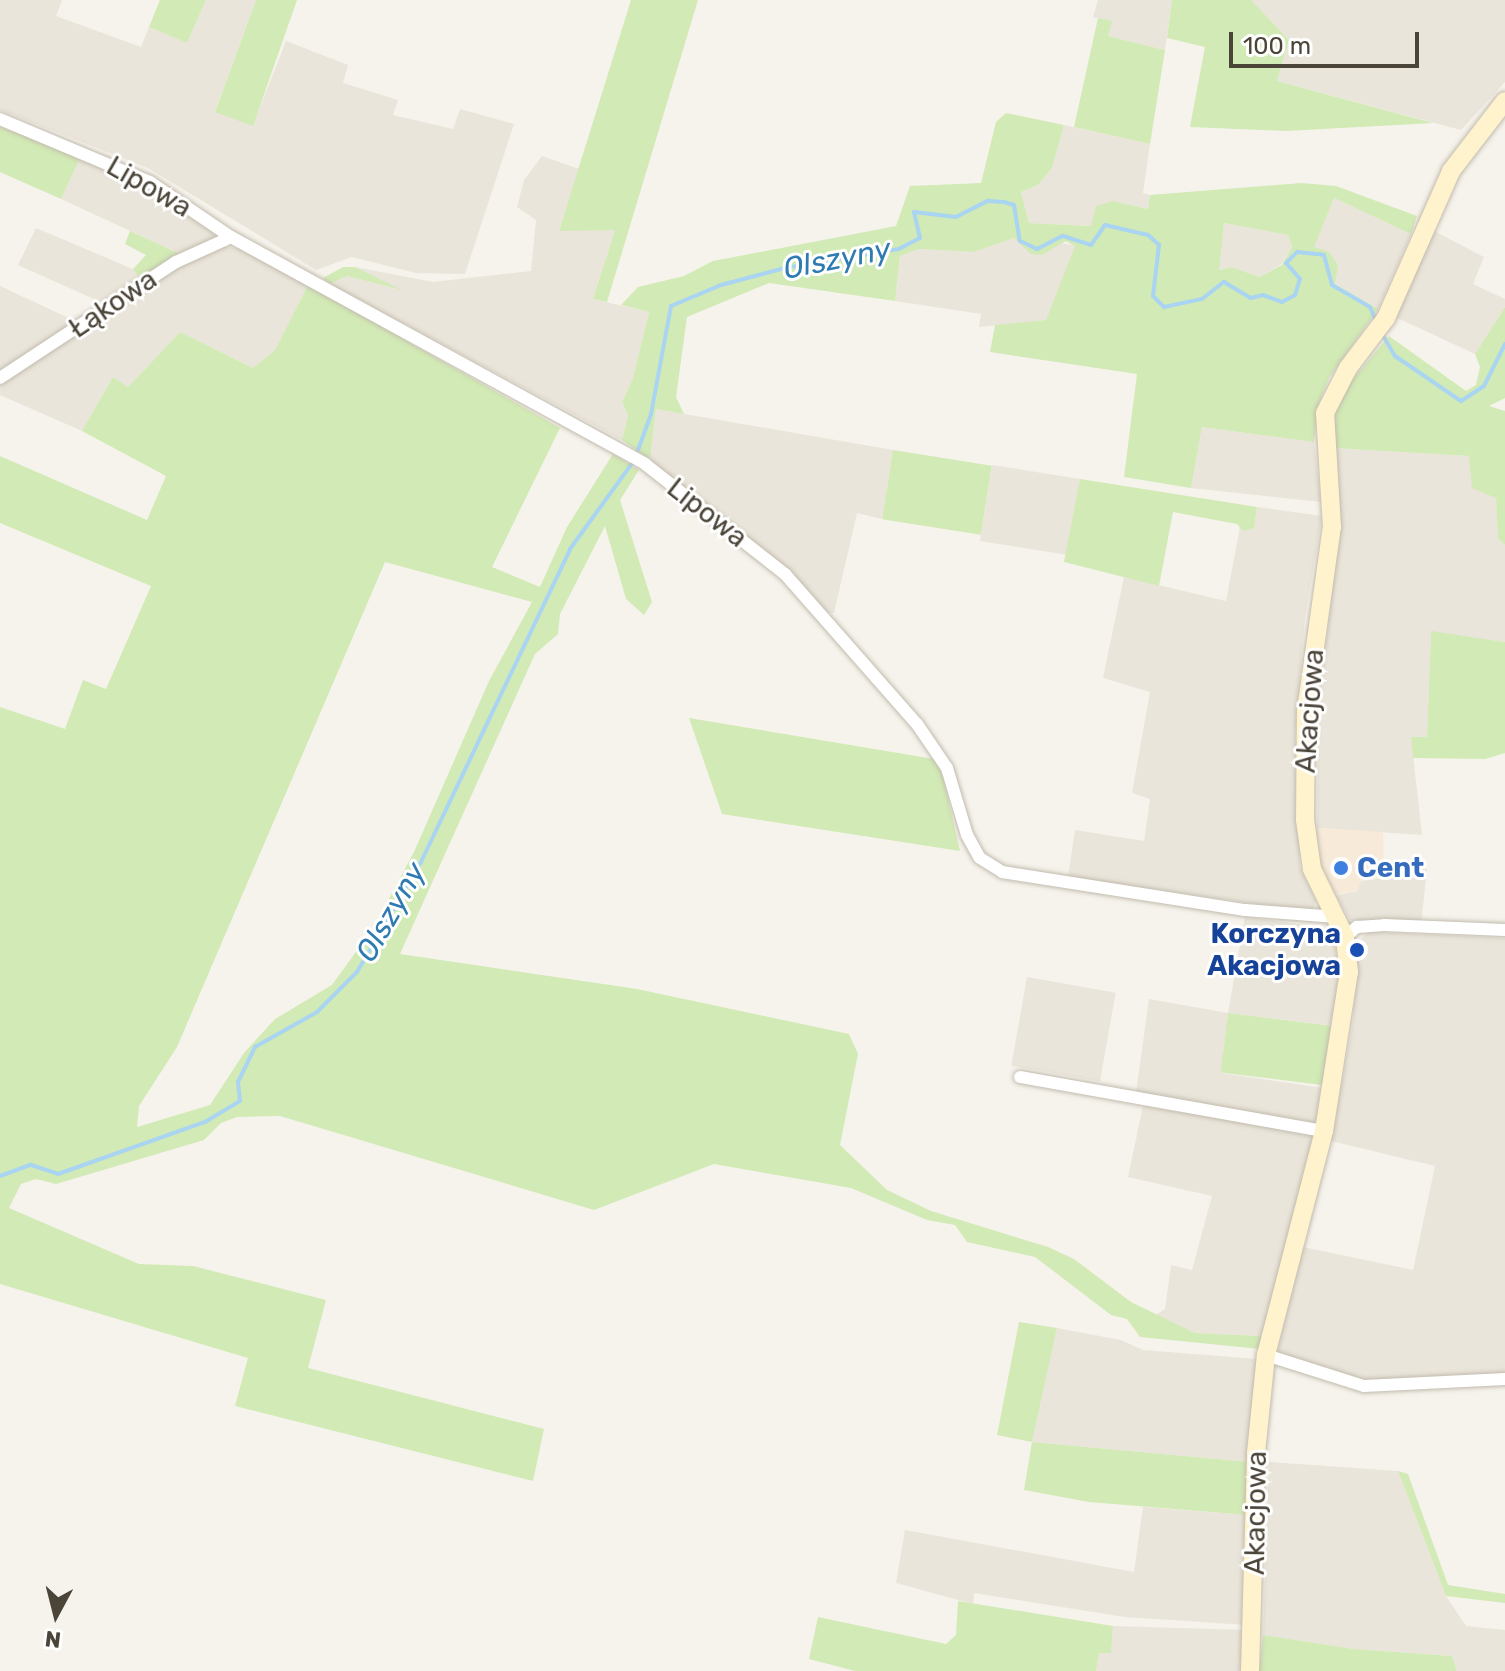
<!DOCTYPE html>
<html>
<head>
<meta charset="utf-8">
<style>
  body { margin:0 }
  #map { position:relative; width:1505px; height:1671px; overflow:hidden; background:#f6f3ec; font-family:Rubik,sans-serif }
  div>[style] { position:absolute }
  .residential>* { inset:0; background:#eae5da; transform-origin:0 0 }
  .commercial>* { inset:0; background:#f7ead8 }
  .green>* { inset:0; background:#d2eab5; transform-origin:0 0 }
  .stream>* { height:4px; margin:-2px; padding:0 2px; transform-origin:2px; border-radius:2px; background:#a9d4f2 }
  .roads { filter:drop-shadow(0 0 2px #c2bbae) drop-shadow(0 0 2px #c2bbae) }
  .street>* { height:12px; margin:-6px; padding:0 6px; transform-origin:6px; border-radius:6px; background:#fff }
  .secondary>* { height:18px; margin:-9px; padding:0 9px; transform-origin:9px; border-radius:9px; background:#fff3cd }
  .dots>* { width:22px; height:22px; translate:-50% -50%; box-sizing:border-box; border:4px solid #fff; border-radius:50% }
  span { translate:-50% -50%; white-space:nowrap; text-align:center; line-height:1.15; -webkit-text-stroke:6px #fff; paint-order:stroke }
  .street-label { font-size:28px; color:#4b4439 }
  .shop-label { font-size:28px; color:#366cbe; font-weight:700 }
  .left { translate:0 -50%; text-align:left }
  .transit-label { font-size:28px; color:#164399; font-weight:700 }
  .right { translate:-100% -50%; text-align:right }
  .water-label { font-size:30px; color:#2e7ab2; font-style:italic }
  .north { position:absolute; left:16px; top:1575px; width:80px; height:80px; -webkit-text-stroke:6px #fff; paint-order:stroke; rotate:187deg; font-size:22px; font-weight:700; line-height:32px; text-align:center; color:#4b4439 }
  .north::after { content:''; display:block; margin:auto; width:28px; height:36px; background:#4b4439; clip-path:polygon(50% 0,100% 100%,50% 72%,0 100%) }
  .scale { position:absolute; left:1229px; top:32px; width:190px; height:36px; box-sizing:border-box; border:4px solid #4b4439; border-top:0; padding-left:10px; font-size:24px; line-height:28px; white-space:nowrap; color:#4b4439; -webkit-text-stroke:6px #fff; paint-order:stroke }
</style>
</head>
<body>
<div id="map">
  <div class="residential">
    <div style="clip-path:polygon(0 0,62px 0,56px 16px,141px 47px,149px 27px,187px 43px,206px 0,256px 0,215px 111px,253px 125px,286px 41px,348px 65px,343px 83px,398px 100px,393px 115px,453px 129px,460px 109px,514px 124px,465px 274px,416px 273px,352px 257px,316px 270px,148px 168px,0 110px)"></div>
    <div style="clip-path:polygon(1098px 0,1172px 0,1165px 50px,1108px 36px,1111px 21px,1093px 17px)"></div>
    <div style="clip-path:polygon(1251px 0,1505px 0,1505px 82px,1461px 130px,1277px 81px,1289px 40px)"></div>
    <div style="clip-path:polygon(1064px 125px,1150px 144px,1143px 193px,1150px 195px,1148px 209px,1113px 201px,1092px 226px,1029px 223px,1021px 192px,1038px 185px,1052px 168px)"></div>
    <div style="clip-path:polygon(81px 156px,149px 186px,213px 229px,214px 240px,180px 254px,61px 199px)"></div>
    <div style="clip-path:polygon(542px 156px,579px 169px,559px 230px,615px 230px,593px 299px,649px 312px,633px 378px,622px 402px,628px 415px,622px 440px,330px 284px,347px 276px,398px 289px,355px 267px,433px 282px,531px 271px,536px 220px,517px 207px,524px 180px)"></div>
    <div style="clip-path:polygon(1334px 198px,1411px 234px,1378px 309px,1335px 284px,1313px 247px)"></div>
    <div style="clip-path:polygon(1224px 223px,1288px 235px,1292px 247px,1282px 264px,1259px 277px,1232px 267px,1218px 270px)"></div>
    <div style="clip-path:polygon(36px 228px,133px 269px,140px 278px,103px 303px,18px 265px)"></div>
    <div style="clip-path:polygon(1434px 231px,1484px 257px,1473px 284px,1505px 299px,1505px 307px,1475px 354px,1395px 317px)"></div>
    <div style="clip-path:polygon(1014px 238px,1076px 245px,1046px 320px,979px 327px,981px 314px,895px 301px,900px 256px,919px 249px,974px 252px)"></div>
    <div style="clip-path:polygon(226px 247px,246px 249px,308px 285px,275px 350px,253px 368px,180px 332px,128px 387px,113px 377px,82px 431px,0 395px,0 382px,122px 300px,200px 254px)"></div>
    <div style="clip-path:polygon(0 286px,77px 322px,0 372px)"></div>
    <div style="clip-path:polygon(656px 409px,893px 450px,882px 519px,857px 513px,834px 613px,827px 613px,785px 569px,650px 460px)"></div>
    <div style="clip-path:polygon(1202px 427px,1314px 442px,1321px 502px,1191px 488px)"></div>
    <div style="clip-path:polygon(1332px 448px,1469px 456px,1496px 497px,1498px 538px,1505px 545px,1505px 642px,1431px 632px,1427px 737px,1411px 737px,1422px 835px,1317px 828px,1319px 707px,1340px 516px)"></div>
    <div style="left:992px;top:465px;width:89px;height:77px;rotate:9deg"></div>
    <div style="clip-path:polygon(1257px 507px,1322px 516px,1305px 618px,1295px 735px,1300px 867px,1316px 901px,1312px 912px,1068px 877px,1075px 830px,1144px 841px,1150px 799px,1132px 793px,1150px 692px,1103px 678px,1124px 577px,1226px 601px,1240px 527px,1254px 527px)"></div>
    <div style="clip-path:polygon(1384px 865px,1427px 869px,1421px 924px,1350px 920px,1336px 895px,1357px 891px,1361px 881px,1383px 878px)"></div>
    <div style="clip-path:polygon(1245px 917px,1320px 927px,1333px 934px,1340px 977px,1335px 1026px,1228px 1013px,1221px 1073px,1324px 1088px,1316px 1124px,1136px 1093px,1149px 999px,1228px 1013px)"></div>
    <div style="clip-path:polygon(1368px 932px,1505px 938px,1505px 1374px,1380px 1382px,1343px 1377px,1277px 1353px,1303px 1247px,1413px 1270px,1435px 1166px,1331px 1141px,1353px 1023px,1358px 942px)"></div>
    <div style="left:1027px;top:977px;width:90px;height:90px;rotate:10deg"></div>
    <div style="clip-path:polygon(1143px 1106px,1317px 1134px,1261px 1336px,1195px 1333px,1156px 1315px,1165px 1309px,1171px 1265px,1192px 1270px,1212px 1196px,1128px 1177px)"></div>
    <div style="clip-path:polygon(1057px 1328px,1121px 1340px,1143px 1350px,1257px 1359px,1249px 1462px,1032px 1442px)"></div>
    <div style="clip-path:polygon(1269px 1462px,1398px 1471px,1446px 1596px,1466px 1626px,1505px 1630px,1505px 1671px,1457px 1671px,1452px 1656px,1354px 1649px,1263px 1635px)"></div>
    <div style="clip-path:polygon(1143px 1507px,1248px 1515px,1247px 1625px,1125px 1617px,974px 1593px,973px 1604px,896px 1583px,905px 1530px,1134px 1572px)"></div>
    <div style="clip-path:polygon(1113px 1626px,1247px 1630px,1243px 1671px,1096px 1671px,1099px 1653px,1111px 1653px)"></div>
  </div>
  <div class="commercial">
    <div style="clip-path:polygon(1317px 828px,1383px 832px,1384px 878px,1361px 881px,1357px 890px,1336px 894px,1317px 866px)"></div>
  </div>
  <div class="green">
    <div style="clip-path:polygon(160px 0,206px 0,187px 43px,149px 27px)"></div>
    <div style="clip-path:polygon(256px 0,297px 0,253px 126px,215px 112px)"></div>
    <div style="clip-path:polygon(631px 0,698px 0,607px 302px,593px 299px,615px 230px,559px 231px)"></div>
    <div style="clip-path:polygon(1172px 0,1251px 0,1289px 40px,1277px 81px,1433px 123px,1286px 131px,1190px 127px,1205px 47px,1167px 38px)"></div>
    <div style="clip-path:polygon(1098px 18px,1112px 21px,1108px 36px,1165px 50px,1150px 144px,1074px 127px)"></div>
    <div style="clip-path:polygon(evenodd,1006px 113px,1064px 125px,1052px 168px,1038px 185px,1021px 192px,1029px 223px,1091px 226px,1096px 206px,1113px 201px,1148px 209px,1150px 195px,1301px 183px,1336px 186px,1417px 216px,1411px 234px,1334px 198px,1314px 247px,1329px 252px,1338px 265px,1335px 284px,1378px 309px,1329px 378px,1319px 403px,1314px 442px,1202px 427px,1191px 488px,1124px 477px,1137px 374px,990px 352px,995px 325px,1046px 320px,1075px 246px,1066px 241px,1042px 255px,1031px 254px,1014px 238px,974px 252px,919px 249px,900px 256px,895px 301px,769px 283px,687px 317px,676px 397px,684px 414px,656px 409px,650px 460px,622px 440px,628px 415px,622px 402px,633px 378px,649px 312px,621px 305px,638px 287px,684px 276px,713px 261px,896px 226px,910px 186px,981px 183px,996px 122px,1006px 113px,1224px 223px,1288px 235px,1292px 247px,1282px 265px,1259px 277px,1232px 267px,1219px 270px,1224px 223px)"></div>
    <div style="clip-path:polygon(0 127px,81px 156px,61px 199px,0 172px)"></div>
    <div style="clip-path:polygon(130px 231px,180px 254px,140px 278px,133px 269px,146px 255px,125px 244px)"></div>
    <div style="clip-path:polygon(343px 267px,355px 267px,402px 290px,347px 276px,330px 284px,323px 278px)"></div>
    <div style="clip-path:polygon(evenodd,308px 285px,560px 428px,492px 567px,540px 587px,567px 527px,613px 454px,639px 470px,620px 500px,652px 602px,644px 615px,626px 599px,605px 526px,560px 614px,558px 634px,535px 654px,400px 954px,637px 989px,849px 1034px,858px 1054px,840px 1145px,887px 1190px,931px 1211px,1048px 1247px,1074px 1259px,1131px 1302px,1195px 1333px,1261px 1336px,1260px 1349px,1140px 1337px,1127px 1319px,1111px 1315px,1035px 1257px,967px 1242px,955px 1225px,927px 1220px,851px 1188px,714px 1164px,594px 1210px,280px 1116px,237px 1117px,221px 1123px,204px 1140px,56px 1184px,36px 1179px,21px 1184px,9px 1208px,139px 1264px,193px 1266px,326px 1300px,308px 1368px,544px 1429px,533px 1481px,235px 1406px,248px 1358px,0 1284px,0 707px,65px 729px,83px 680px,106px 689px,151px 586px,0 523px,0 456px,147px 520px,166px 476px,82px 431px,113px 377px,128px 387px,180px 332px,253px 368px,275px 350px,308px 285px,385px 562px,532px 602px,489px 681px,414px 852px,374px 927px,332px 985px,275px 1019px,244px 1053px,210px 1105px,137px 1127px,139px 1106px,177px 1047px,385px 562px)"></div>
    <div style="clip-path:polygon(1505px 307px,1505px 398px,1489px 406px,1505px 411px,1505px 545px,1498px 538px,1496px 498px,1472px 488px,1469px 456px,1332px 448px,1337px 398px,1389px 336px,1466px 391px,1476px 385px,1480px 367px,1475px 354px)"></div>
    <div style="left:893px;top:450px;width:100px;height:70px;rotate:9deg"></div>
    <div style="clip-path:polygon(1080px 479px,1257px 507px,1254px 528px,1243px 531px,1237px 524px,1173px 512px,1159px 586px,1064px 562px)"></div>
    <div style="clip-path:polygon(1431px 631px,1505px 642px,1505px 753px,1485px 759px,1413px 758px,1411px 737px,1427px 737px)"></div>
    <div style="clip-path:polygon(689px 718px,934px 759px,943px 776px,960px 851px,722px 814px)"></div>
    <div style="left:1228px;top:1013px;width:108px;height:60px;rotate:7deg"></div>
    <div style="clip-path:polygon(1019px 1322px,1057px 1328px,1032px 1442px,1249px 1462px,1248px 1515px,1089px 1502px,1024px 1490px,1032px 1442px,997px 1435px)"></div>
    <div style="clip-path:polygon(1398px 1471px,1408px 1474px,1448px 1585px,1505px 1594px,1505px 1603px,1446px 1596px)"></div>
    <div style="clip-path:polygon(958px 1601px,1113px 1626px,1111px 1653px,1099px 1653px,1096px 1671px,855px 1671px,809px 1659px,818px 1617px,946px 1644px,956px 1635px)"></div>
    <div style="clip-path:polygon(1263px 1635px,1354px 1649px,1452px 1656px,1457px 1671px,1259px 1671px)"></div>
  </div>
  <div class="stream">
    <div style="left:1381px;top:332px;width:28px;rotate:60deg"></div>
    <div style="left:1395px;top:356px;width:80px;rotate:34.3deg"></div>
    <div style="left:1461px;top:401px;width:27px;rotate:-33deg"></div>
    <div style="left:1484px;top:386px;width:47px;rotate:-63.4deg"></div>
    <div style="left:638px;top:450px;width:38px;rotate:-70deg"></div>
    <div style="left:651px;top:414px;width:110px;rotate:-79.5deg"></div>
    <div style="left:671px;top:306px;width:54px;rotate:-22.8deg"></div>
    <div style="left:721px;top:285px;width:66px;rotate:-14.9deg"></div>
    <div style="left:785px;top:268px;width:116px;rotate:-9.5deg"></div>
    <div style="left:899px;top:249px;width:24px;rotate:-28deg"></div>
    <div style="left:920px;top:238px;width:27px;rotate:-103deg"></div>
    <div style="left:914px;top:212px;width:42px;rotate:6.8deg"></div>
    <div style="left:956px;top:217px;width:36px;rotate:-27deg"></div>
    <div style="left:988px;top:201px;width:16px;rotate:4deg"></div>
    <div style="left:1004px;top:202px;width:10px;rotate:17deg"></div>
    <div style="left:1014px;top:205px;width:36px;rotate:81deg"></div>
    <div style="left:1020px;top:241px;width:19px;rotate:25deg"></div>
    <div style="left:1037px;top:249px;width:29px;rotate:-27deg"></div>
    <div style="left:1063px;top:236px;width:29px;rotate:18deg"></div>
    <div style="left:1091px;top:245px;width:24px;rotate:-55deg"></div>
    <div style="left:1105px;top:225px;width:44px;rotate:13.1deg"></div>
    <div style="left:1148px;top:235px;width:15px;rotate:42deg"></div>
    <div style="left:1159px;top:245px;width:51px;rotate:96.7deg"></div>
    <div style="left:1153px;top:296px;width:16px;rotate:45deg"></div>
    <div style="left:1164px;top:307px;width:39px;rotate:-12deg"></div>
    <div style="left:1202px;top:299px;width:28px;rotate:-38deg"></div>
    <div style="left:1224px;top:282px;width:31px;rotate:31deg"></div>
    <div style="left:1251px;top:298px;width:12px;rotate:-14deg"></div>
    <div style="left:1263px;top:295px;width:20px;rotate:20deg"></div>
    <div style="left:1282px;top:302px;width:15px;rotate:-28deg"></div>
    <div style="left:1295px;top:295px;width:17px;rotate:-73deg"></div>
    <div style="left:1300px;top:279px;width:21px;rotate:-131deg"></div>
    <div style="left:1286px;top:263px;width:16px;rotate:-45deg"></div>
    <div style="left:1297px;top:252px;width:27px;rotate:6deg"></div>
    <div style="left:1324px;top:255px;width:31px;rotate:75deg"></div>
    <div style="left:1332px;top:285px;width:44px;rotate:30.1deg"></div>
    <div style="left:1370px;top:307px;width:15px;rotate:67deg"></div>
    <div style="left:0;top:1176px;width:33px;rotate:-20deg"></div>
    <div style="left:31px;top:1165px;width:28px;rotate:18deg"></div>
    <div style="left:58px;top:1174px;width:156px;rotate:-19.5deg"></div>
    <div style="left:205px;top:1122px;width:41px;rotate:-31deg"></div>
    <div style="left:240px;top:1101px;width:19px;rotate:-96deg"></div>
    <div style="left:238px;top:1082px;width:39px;rotate:-64deg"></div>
    <div style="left:255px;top:1047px;width:71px;rotate:-29.4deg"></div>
    <div style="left:317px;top:1012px;width:57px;rotate:-45deg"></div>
    <div style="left:357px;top:972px;width:127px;rotate:-59.8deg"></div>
    <div style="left:421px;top:862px;width:347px;rotate:-64.5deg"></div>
    <div style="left:570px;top:549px;width:107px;rotate:-54.1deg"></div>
  </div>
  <div class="roads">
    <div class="street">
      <div style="left:0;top:119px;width:163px;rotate:22.8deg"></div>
      <div style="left:150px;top:182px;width:98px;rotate:34.2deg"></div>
      <div style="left:231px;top:237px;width:472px;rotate:28.7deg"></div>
      <div style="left:645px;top:464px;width:178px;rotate:38.2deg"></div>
      <div style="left:785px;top:574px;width:200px;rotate:48.7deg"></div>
      <div style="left:917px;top:724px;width:53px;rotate:55.7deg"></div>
      <div style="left:947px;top:768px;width:70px;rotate:73.4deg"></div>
      <div style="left:967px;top:835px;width:26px;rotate:61deg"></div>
      <div style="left:980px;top:858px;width:26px;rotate:32deg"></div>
      <div style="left:1002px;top:872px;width:246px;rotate:8.9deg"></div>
      <div style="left:1245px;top:910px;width:92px;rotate:4.4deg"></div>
      <div style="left:0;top:378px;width:211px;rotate:-33.4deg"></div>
      <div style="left:176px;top:262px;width:60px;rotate:-24.4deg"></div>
      <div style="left:1345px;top:937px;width:16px;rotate:-40deg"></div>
      <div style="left:1357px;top:927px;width:27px;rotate:-4deg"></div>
      <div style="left:1384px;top:925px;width:121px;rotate:2.4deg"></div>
      <div style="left:1020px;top:1077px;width:309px;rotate:10.1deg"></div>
      <div style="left:1266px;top:1355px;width:103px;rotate:17.6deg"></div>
      <div style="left:1364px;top:1386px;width:141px;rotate:-2.8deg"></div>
    </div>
    <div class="secondary">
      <div style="left:1250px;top:1671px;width:218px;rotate:-88.4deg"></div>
      <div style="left:1256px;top:1453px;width:99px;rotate:-84.2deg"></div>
      <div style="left:1266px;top:1355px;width:231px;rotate:-75.5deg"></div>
      <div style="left:1324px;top:1131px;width:161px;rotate:-81.1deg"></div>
      <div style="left:1349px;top:972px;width:35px;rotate:-97deg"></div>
      <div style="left:1345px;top:937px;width:76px;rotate:-115.9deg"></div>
      <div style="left:1312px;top:869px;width:49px;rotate:-98.1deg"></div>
      <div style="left:1305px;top:820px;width:109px;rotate:-89.5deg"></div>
      <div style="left:1306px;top:711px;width:186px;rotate:-82deg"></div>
      <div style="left:1332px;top:527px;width:114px;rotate:-93.5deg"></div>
      <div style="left:1325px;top:413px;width:51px;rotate:-62.9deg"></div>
      <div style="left:1348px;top:368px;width:63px;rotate:-52.8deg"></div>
      <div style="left:1386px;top:318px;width:161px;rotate:-66.1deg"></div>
      <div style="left:1451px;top:171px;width:88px;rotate:-52.4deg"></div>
    </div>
  </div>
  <div class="dots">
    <div style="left:1341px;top:868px;background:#3f7fe0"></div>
    <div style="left:1357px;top:950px;background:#1a4fb4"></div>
  </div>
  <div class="street-label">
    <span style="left:149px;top:187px;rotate:30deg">Lipowa</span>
    <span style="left:113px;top:304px;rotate:-34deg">Łąkowa</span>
    <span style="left:707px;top:513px;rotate:38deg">Lipowa</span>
    <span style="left:1310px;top:711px;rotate:-86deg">Akacjowa</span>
    <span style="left:1256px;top:1513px;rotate:-89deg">Akacjowa</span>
  </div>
  <div class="shop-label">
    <span class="left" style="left:1357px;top:868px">Cent</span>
  </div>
  <div class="transit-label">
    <span class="right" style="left:1341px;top:950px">Korczyna<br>Akacjowa</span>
  </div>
  <div class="water-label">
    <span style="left:837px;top:259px;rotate:-11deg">Olszyny</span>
    <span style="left:391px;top:912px;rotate:-60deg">Olszyny</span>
  </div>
  <div class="north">N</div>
  <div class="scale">100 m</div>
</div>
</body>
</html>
